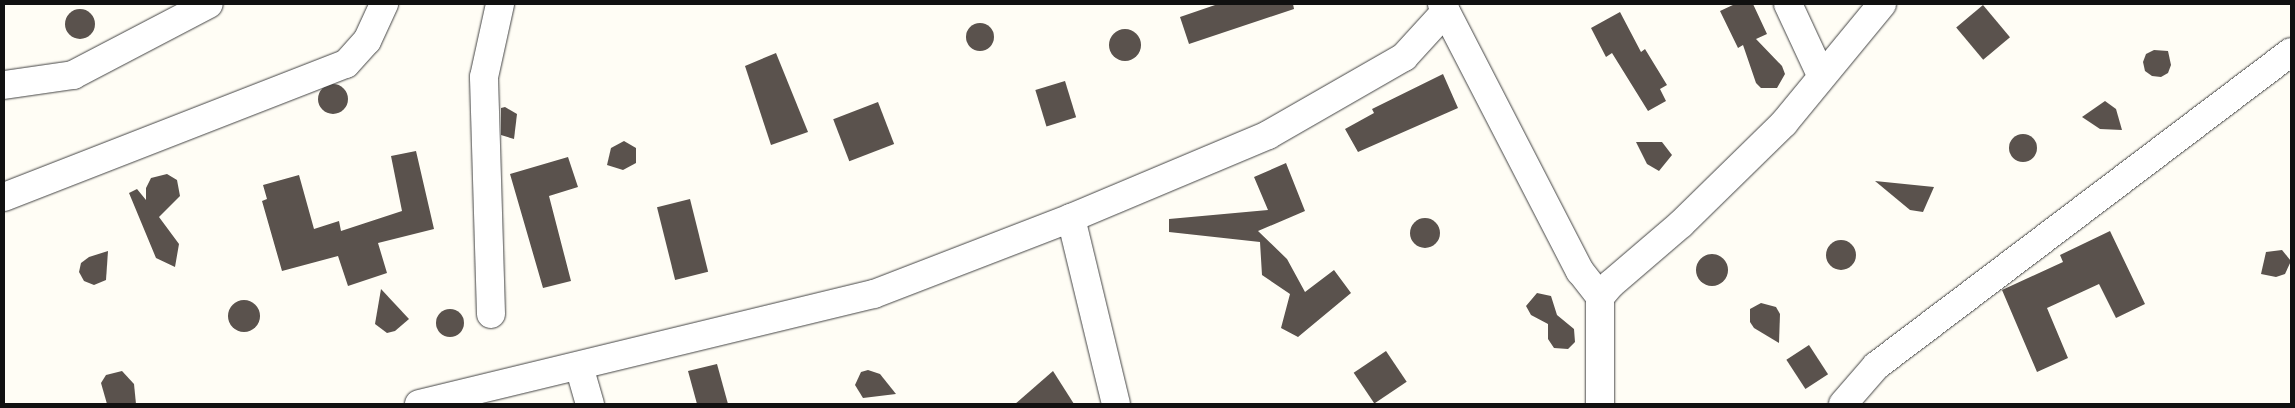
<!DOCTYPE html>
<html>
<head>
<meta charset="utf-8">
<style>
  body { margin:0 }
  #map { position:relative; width:2295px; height:408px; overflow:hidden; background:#fffdf5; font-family:Georgia,serif }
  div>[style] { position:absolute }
  .building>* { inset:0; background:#5a524d; transform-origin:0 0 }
  .round { border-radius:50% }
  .roads { filter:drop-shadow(0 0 1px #444) drop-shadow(0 0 1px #444) }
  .street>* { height:28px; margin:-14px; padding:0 14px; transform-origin:14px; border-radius:14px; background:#fff }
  span { translate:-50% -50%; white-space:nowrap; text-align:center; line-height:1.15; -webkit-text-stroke:5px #fff; paint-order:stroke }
  .frame { position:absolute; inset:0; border:5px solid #111; pointer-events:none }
</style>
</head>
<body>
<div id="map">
  <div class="building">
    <div style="clip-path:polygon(1218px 4px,1293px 4px,1294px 9px,1189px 44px,1180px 17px)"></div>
    <div style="clip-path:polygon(1735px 4px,1753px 4px,1767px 34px,1756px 39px,1782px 66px,1785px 74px,1777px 88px,1761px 88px,1756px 83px,1743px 45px,1738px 48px,1720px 11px)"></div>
    <div style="left:1983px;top:5px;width:42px;height:35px;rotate:50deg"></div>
    <div class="round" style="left:65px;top:9px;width:30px;height:30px"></div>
    <div style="clip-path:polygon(1620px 12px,1641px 52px,1645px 49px,1667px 85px,1660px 89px,1666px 101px,1648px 111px,1612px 53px,1606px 57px,1591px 28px)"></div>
    <div class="round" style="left:966px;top:23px;width:28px;height:28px"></div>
    <div class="round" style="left:1109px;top:29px;width:32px;height:32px"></div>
    <div style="clip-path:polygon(2154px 50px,2168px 51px,2171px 65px,2168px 73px,2161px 77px,2152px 76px,2145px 71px,2143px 62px,2146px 54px)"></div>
    <div style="clip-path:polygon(776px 53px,808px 132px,771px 145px,745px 66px)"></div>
    <div style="clip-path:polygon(1443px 74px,1458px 108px,1358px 152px,1345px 129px,1374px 113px,1372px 109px)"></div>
    <div style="left:1065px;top:81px;width:38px;height:31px;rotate:73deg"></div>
    <div class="round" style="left:318px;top:84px;width:30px;height:30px"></div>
    <div style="clip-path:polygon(2105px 101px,2116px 109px,2122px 130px,2100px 129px,2082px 117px)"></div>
    <div style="left:878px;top:102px;width:45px;height:48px;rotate:69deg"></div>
    <div style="clip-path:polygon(505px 107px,517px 114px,514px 139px,501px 135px,501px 108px)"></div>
    <div class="round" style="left:2009px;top:134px;width:28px;height:28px"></div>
    <div style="clip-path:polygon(624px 141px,636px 148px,636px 163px,623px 170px,607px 165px,611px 148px)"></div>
    <div style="clip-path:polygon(1636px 142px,1662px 142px,1672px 155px,1659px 171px,1647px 164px)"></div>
    <div style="clip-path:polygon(416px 151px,434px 229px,378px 243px,387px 273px,348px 286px,338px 256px,282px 271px,262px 201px,267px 199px,263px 185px,299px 175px,314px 229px,339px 221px,341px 231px,402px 211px,391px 156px)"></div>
    <div style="clip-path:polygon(568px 157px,578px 187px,549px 196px,571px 281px,543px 288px,510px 174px)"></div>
    <div style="clip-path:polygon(1286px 163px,1305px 211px,1258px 231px,1287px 259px,1305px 292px,1334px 270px,1351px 293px,1298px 337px,1281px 328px,1290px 294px,1262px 275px,1260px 242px,1169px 232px,1169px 219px,1268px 210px,1254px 177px)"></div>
    <div style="clip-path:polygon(167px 174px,177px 180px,180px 196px,159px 217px,179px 244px,175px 267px,156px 258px,129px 193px,137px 189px,146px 200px,146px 188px,151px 178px)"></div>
    <div style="clip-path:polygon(1875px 181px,1934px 187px,1923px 212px,1910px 210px)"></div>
    <div style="left:690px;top:199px;width:75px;height:34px;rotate:76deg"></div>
    <div class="round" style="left:1410px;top:218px;width:30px;height:30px"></div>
    <div style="clip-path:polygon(2110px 231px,2145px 304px,2116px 318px,2099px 284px,2047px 308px,2068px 358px,2037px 372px,2002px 290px,2063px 262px,2060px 255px)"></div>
    <div class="round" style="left:1826px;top:240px;width:30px;height:30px"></div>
    <div style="clip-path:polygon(2282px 250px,2291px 261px,2285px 274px,2276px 277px,2261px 274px,2266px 252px)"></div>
    <div style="clip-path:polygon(108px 251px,106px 280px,94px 285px,84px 281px,79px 272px,81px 263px,89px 257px)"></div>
    <div class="round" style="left:1696px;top:254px;width:32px;height:32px"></div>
    <div style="clip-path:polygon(381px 289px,409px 319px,395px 331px,387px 333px,375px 324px)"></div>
    <div style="clip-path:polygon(1537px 293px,1551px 296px,1557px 315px,1574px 329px,1575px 342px,1568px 349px,1554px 348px,1548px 339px,1548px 324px,1531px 315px,1526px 306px)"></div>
    <div class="round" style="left:228px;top:300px;width:32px;height:32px"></div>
    <div style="clip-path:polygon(1761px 303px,1776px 307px,1780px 314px,1779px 343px,1754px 328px,1750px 322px,1750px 309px)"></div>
    <div class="round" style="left:436px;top:309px;width:28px;height:28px"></div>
    <div style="left:1809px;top:345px;width:35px;height:27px;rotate:57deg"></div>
    <div style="left:1386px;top:351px;width:37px;height:39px;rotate:56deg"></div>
    <div style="clip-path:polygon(717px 364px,728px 404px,697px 404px,688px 371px)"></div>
    <div style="clip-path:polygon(868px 370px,880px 374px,896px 394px,863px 398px,855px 385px,861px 372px)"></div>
    <div style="clip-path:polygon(122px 371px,134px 384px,136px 404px,107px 404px,101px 383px,106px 375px)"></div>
    <div style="clip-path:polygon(1053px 371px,1074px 404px,1015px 404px)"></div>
  </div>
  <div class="roads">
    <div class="street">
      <div style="left:1442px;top:4px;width:301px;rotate:62.7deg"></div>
      <div style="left:1580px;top:271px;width:33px;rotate:52deg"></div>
      <div style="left:1600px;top:297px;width:107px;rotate:90deg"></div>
      <div style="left:1788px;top:4px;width:78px;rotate:65.1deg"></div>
      <div style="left:4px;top:85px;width:70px;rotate:-8.2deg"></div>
      <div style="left:73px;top:75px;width:153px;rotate:-27.6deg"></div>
      <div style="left:4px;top:197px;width:367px;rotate:-21.3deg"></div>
      <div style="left:346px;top:64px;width:31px;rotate:-48deg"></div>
      <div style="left:367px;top:41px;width:41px;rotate:-65.3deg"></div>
      <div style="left:1071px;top:218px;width:191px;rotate:76.4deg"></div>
      <div style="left:1600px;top:297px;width:17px;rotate:-50deg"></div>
      <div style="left:1611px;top:284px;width:92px;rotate:-40.6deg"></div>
      <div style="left:1681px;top:224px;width:144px;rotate:-44.4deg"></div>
      <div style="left:1784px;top:123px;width:154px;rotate:-50.5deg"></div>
      <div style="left:491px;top:314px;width:237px;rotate:-91.7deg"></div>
      <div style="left:484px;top:77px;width:75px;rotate:-77.6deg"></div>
      <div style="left:579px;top:366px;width:40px;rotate:74deg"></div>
      <div style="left:419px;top:404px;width:468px;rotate:-13.6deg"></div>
      <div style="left:874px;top:294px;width:211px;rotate:-21.1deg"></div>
      <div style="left:1071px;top:218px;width:214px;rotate:-22.8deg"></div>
      <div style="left:1268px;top:135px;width:157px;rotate:-29.8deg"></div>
      <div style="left:1404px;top:57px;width:62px;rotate:-47.6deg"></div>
      <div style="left:1843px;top:404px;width:50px;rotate:-49deg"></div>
      <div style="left:1876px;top:366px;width:520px;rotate:-37.11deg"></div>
    </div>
  </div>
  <div class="frame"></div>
</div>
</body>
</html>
